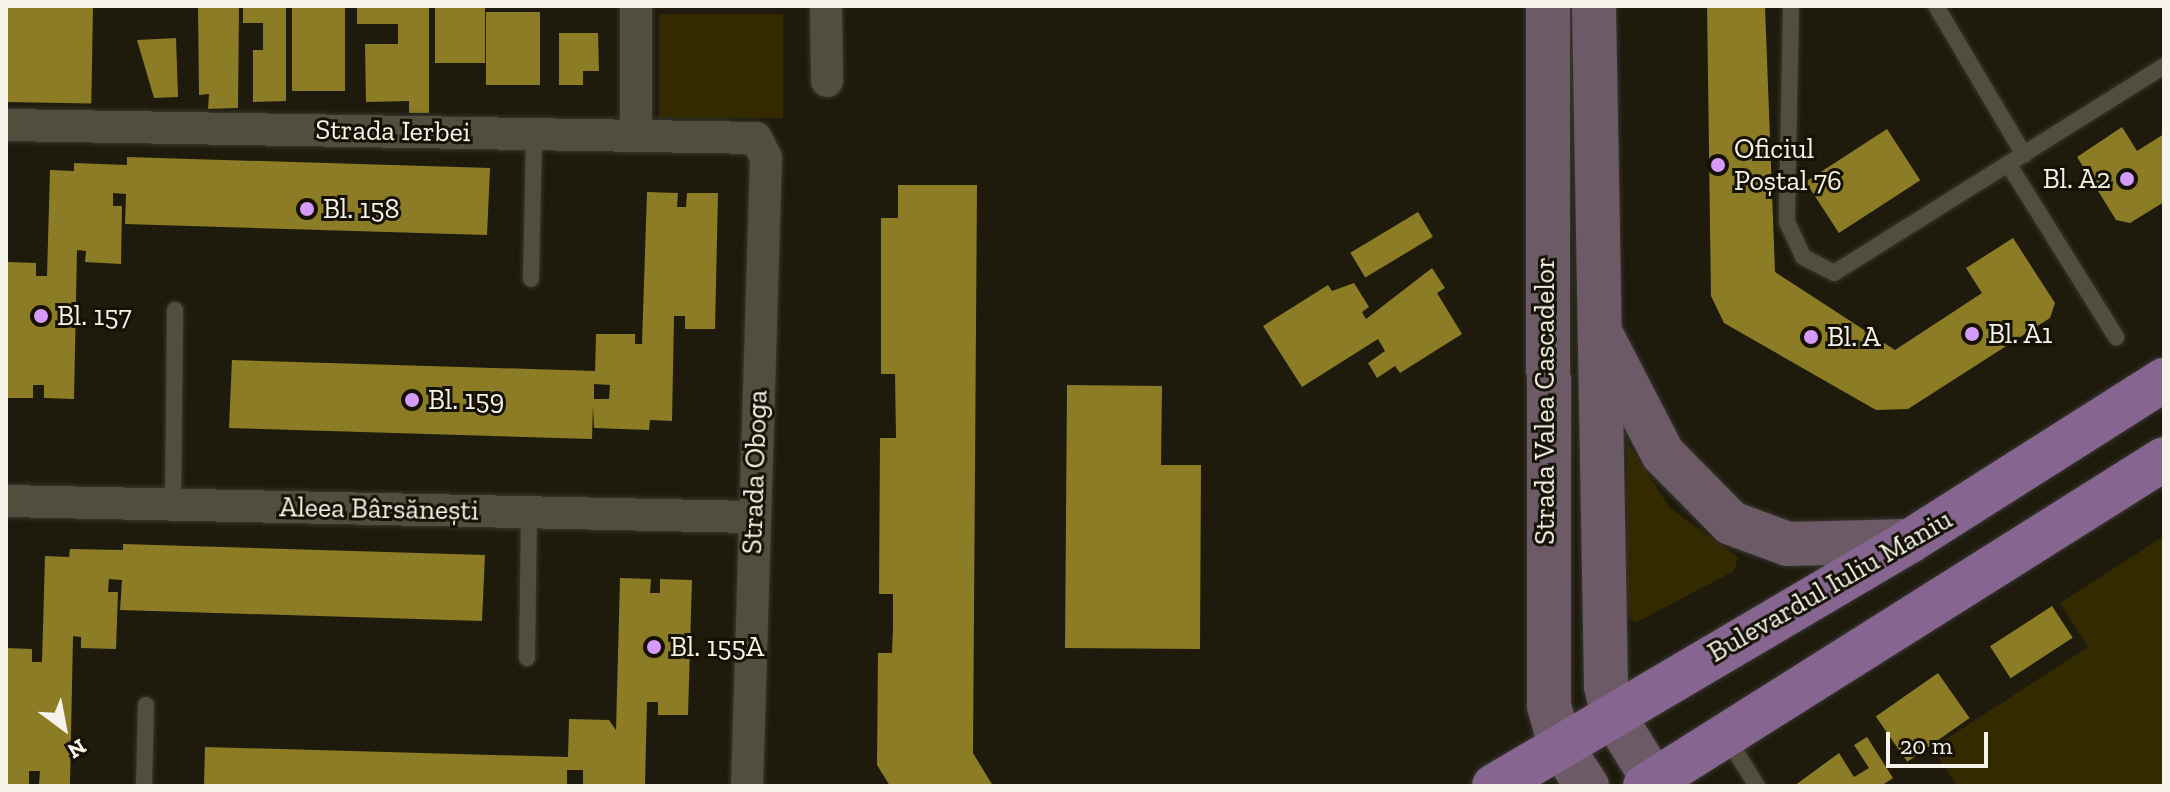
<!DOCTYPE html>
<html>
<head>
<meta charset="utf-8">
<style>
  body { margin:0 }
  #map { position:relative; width:2170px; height:792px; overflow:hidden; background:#1e1b0d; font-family:"Zilla Slab",serif }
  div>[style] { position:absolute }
  .green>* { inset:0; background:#332a00; transform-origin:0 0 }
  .building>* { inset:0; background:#8c7c25; transform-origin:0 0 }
  .roads { filter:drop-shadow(0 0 2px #38362f) drop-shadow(0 0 2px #38362f) }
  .service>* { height:16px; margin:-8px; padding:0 8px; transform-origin:8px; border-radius:8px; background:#514e3e }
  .minor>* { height:32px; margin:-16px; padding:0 16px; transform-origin:16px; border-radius:16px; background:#514e3e }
  .secondary>* { height:44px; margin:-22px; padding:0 22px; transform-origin:22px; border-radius:22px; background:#6c5a67 }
  .primary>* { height:44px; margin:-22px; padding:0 22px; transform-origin:22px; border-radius:22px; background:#866691 }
  .dots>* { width:22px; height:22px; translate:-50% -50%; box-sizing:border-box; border:4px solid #151205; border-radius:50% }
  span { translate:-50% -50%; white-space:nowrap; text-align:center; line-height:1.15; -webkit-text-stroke:6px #151205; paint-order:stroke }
  .street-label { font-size:28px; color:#f6f4ea }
  .poi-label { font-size:28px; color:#f6f4ea }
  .left { translate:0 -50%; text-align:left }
  .right { translate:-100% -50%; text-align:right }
  .frame { position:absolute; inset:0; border:8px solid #f6f4ea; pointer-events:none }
  .north { position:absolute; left:24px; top:688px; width:80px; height:80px; -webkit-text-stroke:6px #151205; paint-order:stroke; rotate:148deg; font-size:22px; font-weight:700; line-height:32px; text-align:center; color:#f6f4ea }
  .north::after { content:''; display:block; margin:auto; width:28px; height:36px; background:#f6f4ea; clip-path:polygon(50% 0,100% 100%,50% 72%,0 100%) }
  .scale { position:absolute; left:1886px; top:732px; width:102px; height:36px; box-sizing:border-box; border:4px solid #f6f4ea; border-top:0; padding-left:10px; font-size:24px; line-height:28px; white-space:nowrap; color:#f6f4ea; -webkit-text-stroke:6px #151205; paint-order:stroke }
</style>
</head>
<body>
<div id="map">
  <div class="green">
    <div style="left:659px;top:14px;width:124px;height:104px"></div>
    <div style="clip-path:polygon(1627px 442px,1670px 508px,1738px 557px,1734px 571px,1635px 623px,1627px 616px)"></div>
    <div style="clip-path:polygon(2164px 536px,2164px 786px,1957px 786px,1932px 748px,2088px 647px,2060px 603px)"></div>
  </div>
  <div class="building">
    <div style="left:6px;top:6px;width:87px;height:96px;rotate:1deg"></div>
    <div style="clip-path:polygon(198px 6px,239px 6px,238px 108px,208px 109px,209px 94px,199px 95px)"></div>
    <div style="clip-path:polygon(243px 6px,286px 6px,286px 101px,253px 102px,253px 50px,263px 50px,263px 23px,243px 23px)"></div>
    <div style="left:292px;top:6px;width:53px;height:85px"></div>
    <div style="clip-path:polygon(357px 6px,429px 6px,429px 113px,409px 113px,409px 101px,366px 102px,365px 44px,398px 44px,398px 24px,357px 24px)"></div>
    <div style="left:435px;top:6px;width:50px;height:57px"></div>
    <div style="clip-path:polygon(1707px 6px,1765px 6px,1775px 272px,1895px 350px,1982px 293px,1966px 268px,2013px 238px,2055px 303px,2050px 318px,1908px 409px,1876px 410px,1724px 323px,1711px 296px)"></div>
    <div style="left:540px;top:12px;width:73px;height:54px;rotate:90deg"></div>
    <div style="clip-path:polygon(559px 33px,598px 33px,599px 71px,583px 71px,583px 85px,559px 85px)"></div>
    <div style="clip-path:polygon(176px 38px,178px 97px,154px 98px,137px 40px)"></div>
    <div style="clip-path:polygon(2122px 127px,2137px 151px,2164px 134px,2164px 202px,2130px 223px,2116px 220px,2077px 157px)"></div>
    <div style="left:1887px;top:129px;width:61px;height:97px;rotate:57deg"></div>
    <div style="clip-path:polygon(127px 157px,490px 168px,487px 235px,125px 224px,126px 194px,113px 193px,113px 206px,122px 206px,121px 264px,85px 262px,86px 251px,77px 250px,74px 399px,44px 398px,44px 385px,33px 385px,33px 398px,6px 398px,7px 262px,36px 263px,36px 276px,47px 276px,50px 170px,74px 171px,74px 163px,127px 165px)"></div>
    <div style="clip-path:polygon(898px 185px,977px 185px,973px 753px,993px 786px,890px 786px,877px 765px,878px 653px,892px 653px,893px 627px,893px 594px,879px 594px,880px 438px,896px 438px,895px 374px,881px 374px,881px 218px,898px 218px)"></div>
    <div style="clip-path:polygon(evenodd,647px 192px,678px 193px,677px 207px,686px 207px,687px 193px,718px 193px,715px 329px,685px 329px,685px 316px,674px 316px,672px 421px,650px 420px,649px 430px,594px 428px,593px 406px,592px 439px,229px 428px,232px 360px,595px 371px,596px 334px,635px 334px,635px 344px,642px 344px,647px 192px,594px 384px,610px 385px,609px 399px,594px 399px,594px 384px)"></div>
    <div style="left:1418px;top:212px;width:29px;height:79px;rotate:59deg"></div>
    <div style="clip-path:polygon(1432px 268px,1445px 288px,1437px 293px,1462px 334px,1400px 373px,1395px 366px,1377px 378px,1368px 363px,1385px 351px,1378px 339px,1302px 387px,1263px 326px,1328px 285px,1332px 291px,1354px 283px,1369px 307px,1362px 312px,1366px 319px)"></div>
    <div style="clip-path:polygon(1067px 385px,1162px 386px,1161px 465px,1201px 465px,1200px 649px,1065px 648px)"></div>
    <div style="clip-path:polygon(123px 544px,485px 555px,482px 621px,120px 610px,122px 580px,109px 579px,108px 592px,118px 592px,116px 649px,81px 648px,81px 637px,73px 636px,70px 784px,39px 784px,40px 771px,29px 771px,29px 784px,6px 784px,6px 648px,32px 649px,32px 662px,42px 662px,45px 556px,69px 557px,70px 549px,123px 550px)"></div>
    <div style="clip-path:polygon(620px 578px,651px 579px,650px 593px,660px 593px,660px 579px,692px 580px,688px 715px,658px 715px,658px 702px,647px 702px,645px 786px,583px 786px,583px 770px,567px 770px,567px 786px,204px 786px,205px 747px,568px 757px,569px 719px,609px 720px,616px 730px)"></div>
    <div style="left:2052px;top:606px;width:38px;height:74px;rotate:57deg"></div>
    <div style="left:1938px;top:673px;width:55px;height:76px;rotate:55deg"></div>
    <div style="clip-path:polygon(1867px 737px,1893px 778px,1881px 786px,1794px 786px,1839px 753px,1854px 777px,1869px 768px,1854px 745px)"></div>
  </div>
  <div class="roads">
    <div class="service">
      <div style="left:1791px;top:6px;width:216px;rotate:91.1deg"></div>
      <div style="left:1787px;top:222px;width:38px;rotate:65deg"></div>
      <div style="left:1803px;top:257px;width:35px;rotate:27deg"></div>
      <div style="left:1834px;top:273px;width:390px;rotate:-32.1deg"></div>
      <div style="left:1936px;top:6px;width:173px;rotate:59.4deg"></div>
      <div style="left:2009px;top:165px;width:203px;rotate:58.1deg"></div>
      <div style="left:531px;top:279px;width:146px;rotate:-88.8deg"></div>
      <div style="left:173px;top:504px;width:194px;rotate:-89.4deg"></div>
      <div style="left:527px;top:658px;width:146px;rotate:-89.2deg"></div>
      <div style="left:1726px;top:736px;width:59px;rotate:58.2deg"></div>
      <div style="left:144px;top:786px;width:81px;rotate:-88.6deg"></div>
    </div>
    <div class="minor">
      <div style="left:826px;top:6px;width:75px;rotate:89.2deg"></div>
      <div style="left:6px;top:125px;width:750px;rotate:0.99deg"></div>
      <div style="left:756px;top:138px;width:22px;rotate:63deg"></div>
      <div style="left:766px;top:158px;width:628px;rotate:91.73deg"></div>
      <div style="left:636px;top:133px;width:127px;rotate:-90deg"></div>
      <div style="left:6px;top:501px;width:746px;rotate:1.23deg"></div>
    </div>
    <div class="secondary">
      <div style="left:1548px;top:6px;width:700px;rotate:89.92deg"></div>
      <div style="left:1549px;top:706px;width:41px;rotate:74.2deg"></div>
      <div style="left:1560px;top:745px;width:49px;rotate:56.6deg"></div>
      <div style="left:1594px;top:6px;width:680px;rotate:88.99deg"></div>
      <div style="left:1606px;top:686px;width:28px;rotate:77deg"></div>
      <div style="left:1612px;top:713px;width:80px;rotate:58.3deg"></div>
      <div style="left:1603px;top:338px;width:131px;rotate:62.7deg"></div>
      <div style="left:1663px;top:454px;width:97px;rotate:45.4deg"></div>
      <div style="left:1731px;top:523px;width:61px;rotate:20.2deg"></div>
      <div style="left:1788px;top:544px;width:122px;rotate:-1.4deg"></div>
    </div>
    <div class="primary">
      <div style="left:1494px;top:786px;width:483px;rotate:-30.5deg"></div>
      <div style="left:1910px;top:541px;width:301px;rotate:-32.4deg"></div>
      <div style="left:1645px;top:786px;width:613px;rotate:-32.21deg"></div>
    </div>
  </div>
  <div class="dots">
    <div style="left:1718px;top:165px;background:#d69bf9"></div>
    <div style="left:2127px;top:179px;background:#d69bf9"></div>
    <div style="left:307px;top:209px;background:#d69bf9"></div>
    <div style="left:41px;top:316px;background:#d69bf9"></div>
    <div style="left:1972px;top:334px;background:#d69bf9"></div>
    <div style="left:1811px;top:337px;background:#d69bf9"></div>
    <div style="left:412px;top:400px;background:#d69bf9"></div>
    <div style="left:654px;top:647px;background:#d69bf9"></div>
  </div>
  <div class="street-label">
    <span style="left:393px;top:131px;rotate:1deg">Strada Ierbei</span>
    <span style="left:1545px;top:401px;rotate:-90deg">Strada Valea Cascadelor</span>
    <span style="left:755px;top:472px;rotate:-88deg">Strada Oboga</span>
    <span style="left:379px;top:509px;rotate:1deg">Aleea Bârsănești</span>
    <span style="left:1830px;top:586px;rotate:-30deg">Bulevardul Iuliu Maniu</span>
  </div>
  <div class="poi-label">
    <span class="left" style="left:1734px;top:165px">Oficiul<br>Poștal 76</span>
    <span class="right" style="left:2111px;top:179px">Bl. A2</span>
    <span class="left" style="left:323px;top:209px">Bl. 158</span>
    <span class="left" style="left:57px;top:316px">Bl. 157</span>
    <span class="left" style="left:1988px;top:334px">Bl. A1</span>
    <span class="left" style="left:1827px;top:337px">Bl. A</span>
    <span class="left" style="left:428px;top:400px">Bl. 159</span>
    <span class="left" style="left:670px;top:647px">Bl. 155A</span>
  </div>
  <div class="frame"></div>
  <div class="north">N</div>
  <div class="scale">20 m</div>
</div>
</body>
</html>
